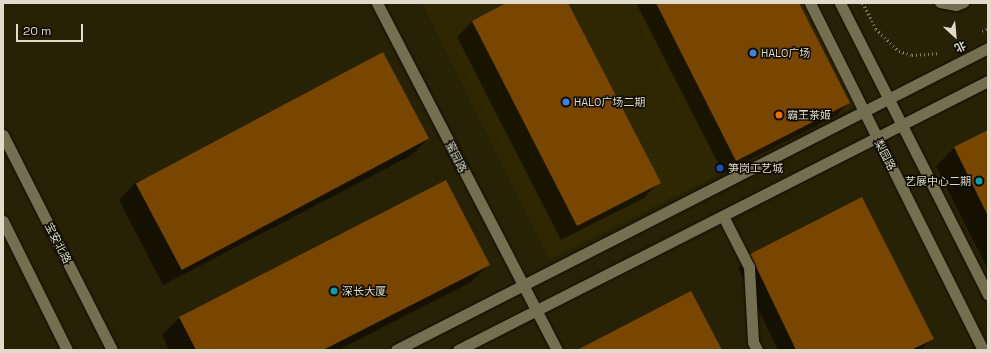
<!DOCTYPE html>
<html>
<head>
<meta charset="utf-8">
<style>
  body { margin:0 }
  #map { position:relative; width:991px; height:353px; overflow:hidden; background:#272105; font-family:"Space Grotesk","Noto Sans SC",sans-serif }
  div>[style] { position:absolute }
  .built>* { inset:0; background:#2f2701 }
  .shadow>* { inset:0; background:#0007 }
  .building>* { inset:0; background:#784600; transform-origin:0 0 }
  .path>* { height:2.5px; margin-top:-1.25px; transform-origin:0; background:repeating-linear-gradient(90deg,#85816a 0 1px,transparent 0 4px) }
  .roads { filter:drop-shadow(0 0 1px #100a00) drop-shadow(0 0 1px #100a00) }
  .service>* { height:10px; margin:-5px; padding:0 5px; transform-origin:5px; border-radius:5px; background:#756f51 }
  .minor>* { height:11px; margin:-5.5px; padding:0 5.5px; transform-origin:5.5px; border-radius:5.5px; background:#756f51 }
  .tertiary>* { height:11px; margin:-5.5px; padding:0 5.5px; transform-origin:5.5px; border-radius:5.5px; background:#756f51 }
  .dots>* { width:11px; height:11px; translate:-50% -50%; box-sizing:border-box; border:2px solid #0d0b02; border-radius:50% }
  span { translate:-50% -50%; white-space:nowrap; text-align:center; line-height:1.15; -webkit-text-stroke:3px #0d0b02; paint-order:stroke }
  .poi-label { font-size:11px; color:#dfdccb }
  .left { translate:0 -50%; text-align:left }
  .right { translate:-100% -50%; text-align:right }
  .street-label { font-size:11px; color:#dfdccb }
  .frame { position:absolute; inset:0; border:4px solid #dfdccb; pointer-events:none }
  .north { position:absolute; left:935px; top:16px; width:40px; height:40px; -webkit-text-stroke:3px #0d0b02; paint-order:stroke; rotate:154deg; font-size:11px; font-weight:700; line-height:16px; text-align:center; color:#dfdccb }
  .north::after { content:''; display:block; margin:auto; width:14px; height:18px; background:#dfdccb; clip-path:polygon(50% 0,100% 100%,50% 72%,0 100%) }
  .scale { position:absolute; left:16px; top:24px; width:67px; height:18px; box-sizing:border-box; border:2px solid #dfdccb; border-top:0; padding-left:5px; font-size:12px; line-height:14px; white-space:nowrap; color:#dfdccb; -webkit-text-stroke:3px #0d0b02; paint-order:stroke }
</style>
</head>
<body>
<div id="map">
  <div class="built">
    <div style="clip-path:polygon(422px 3px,804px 3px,855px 107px,549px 259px)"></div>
  </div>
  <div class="shadow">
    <div style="clip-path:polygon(508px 3px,567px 3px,659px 182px,644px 198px,561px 240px,457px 37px,472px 21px)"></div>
    <div style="clip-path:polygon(636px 3px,798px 3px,849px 102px,836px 116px,723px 173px)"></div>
    <div style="clip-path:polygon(988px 131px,988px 270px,936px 166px,954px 148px)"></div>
    <div style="clip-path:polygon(428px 139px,410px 156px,163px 285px,119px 200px,136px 182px)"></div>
    <div style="clip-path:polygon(446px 182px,488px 265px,471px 282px,338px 350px,169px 350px,162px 335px,179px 318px)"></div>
    <div style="clip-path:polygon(751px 255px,932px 338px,921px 350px,778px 350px,738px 268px)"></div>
  </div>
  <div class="building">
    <div style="clip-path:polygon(506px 3px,568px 3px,661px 183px,577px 226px,472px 21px)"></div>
    <div style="clip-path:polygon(656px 3px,799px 3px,850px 103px,736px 161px)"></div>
    <div style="left:383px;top:52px;width:98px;height:280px;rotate:62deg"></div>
    <div style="clip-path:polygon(988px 130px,988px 216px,954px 147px)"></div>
    <div style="clip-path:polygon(446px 180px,490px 265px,323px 350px,196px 350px,179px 317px)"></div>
    <div style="clip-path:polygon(862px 197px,934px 339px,911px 350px,796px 350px,750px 254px)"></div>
    <div style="clip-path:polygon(691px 291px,722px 350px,577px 350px)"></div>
  </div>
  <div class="path">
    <div style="left:863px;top:3px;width:29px;rotate:63deg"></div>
    <div style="left:876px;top:29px;width:32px;rotate:44deg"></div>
    <div style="left:899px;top:51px;width:14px;rotate:17deg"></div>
    <div style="left:912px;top:55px;width:26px;rotate:-4deg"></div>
    <div style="left:982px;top:31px;width:7px;rotate:-27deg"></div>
  </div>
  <div class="roads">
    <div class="service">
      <div style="left:940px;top:3px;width:17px;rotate:10deg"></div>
      <div style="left:957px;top:6px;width:8px;rotate:-23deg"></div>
    </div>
    <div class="minor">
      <div style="left:377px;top:3px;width:391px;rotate:62.6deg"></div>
      <div style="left:723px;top:216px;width:57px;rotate:63deg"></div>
      <div style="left:749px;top:267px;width:75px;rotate:86.9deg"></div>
      <div style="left:753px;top:342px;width:9px;rotate:63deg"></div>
    </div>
    <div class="tertiary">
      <div style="left:810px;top:3px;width:388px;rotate:63.5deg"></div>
      <div style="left:840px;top:3px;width:327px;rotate:63.1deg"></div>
      <div style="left:3px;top:135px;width:241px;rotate:63.1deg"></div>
      <div style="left:3px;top:221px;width:144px;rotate:63.6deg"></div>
      <div style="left:396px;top:350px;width:665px;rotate:-27.03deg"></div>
      <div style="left:458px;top:350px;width:594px;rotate:-26.91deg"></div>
    </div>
  </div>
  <div class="dots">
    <div style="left:753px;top:53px;background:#3f7fe0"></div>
    <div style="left:566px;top:102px;background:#3f7fe0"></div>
    <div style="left:779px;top:115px;background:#e8710a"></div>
    <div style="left:720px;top:168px;background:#1a4fb4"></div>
    <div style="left:979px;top:181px;background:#0f9aa8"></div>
    <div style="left:334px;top:291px;background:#0f9aa8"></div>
  </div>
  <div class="poi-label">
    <span class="left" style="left:761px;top:53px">HALO广场</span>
    <span class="left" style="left:574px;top:102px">HALO广场二期</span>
    <span class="left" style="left:787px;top:115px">霸王茶姬</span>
    <span class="left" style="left:728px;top:168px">笋岗工艺城</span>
    <span class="right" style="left:971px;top:181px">艺展中心二期</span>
    <span class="left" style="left:342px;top:291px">深长大厦</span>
  </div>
  <div class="street-label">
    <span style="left:885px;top:155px;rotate:63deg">梨园路</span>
    <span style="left:456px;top:157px;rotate:63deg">蜜园路</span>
    <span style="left:58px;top:243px;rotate:63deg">宝安北路</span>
  </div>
  <div class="frame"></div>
  <div class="north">北</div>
  <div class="scale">20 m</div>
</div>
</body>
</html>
